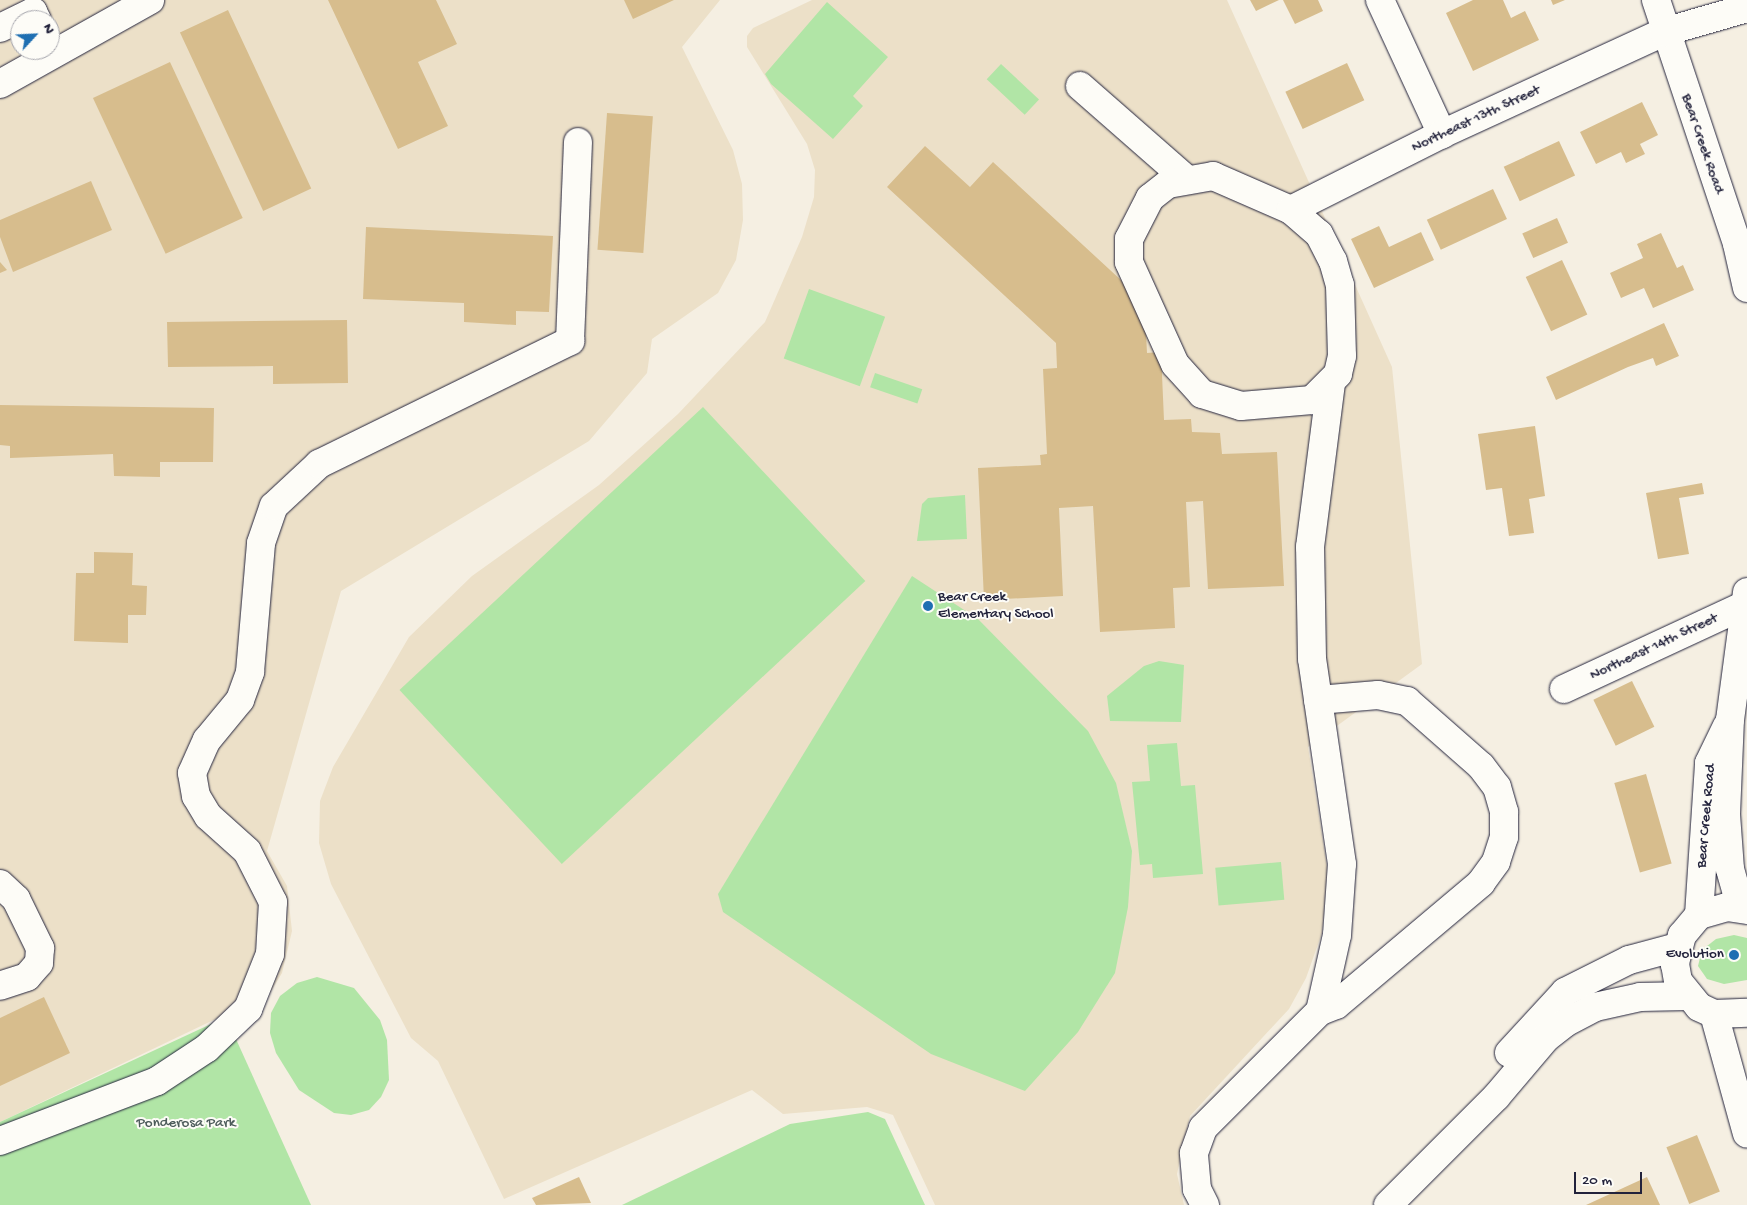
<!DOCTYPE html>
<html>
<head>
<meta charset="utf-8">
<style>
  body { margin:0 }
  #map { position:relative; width:1747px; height:1205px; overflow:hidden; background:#f5efe2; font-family:"Gochi Hand",sans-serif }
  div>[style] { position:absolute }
  .built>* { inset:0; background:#ece0c8 }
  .green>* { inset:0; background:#b1e5a6; transform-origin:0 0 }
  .building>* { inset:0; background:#d7bd8d; transform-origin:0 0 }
  .roads { filter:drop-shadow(0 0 1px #22223b) drop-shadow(0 0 1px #22223b) }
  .minor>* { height:28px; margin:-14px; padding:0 14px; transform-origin:14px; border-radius:14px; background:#fdfcf7 }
  .major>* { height:28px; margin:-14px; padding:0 14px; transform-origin:14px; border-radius:14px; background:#fdfcf7 }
  .dots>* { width:14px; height:14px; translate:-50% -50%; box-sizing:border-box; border:2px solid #fdfcf7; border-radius:50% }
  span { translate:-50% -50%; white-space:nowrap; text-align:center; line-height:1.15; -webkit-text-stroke:4px #fdfcf7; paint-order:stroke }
  .street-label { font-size:15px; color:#22223b }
  .poi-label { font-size:15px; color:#22223b }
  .left { translate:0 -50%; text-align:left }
  .right { translate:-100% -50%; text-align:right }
  .park-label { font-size:15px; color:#4d5c5b }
  .north { position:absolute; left:10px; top:10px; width:50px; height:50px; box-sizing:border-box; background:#fdfcf7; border:1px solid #a5a5ac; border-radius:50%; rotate:65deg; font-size:14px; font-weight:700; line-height:20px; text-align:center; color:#22223b }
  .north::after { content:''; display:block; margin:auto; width:18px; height:22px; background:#1f6fb2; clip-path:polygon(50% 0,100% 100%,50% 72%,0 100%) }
  .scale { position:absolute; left:1574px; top:1172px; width:68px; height:22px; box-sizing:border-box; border:2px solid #22223b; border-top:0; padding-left:6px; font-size:15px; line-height:18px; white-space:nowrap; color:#22223b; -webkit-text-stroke:4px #fdfcf7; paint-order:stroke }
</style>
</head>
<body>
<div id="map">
  <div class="built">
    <div style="clip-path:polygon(evenodd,0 0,720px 0,682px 47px,733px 150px,742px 184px,743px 220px,736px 260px,718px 293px,652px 339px,647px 373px,589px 441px,341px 591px,267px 851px,287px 886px,292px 931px,282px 973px,270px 993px,0 1122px,0 0,20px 20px,50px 20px,50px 50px,20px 50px,20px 20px)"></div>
    <div style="clip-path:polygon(812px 0,1227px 0,1392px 367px,1422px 664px,1308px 747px,1328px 873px,1322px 933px,1306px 978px,1289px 1009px,1190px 1116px,1177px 1174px,1184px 1205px,935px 1205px,893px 1115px,867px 1107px,783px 1114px,752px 1090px,504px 1199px,438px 1061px,411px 1038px,331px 884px,319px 843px,320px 801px,333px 767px,409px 637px,472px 576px,599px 485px,678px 414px,765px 322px,802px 237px,814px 197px,815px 170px,807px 144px,747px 47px,747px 36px,753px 28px)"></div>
  </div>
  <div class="green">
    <div style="clip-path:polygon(827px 2px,888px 57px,853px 96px,863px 106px,833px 139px,771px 84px,765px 74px)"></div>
    <div style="left:1001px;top:64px;width:52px;height:21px;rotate:43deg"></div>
    <div style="left:809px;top:289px;width:81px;height:74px;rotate:20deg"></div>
    <div style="left:875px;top:373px;width:50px;height:15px;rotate:19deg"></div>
    <div style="left:703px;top:407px;width:238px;height:415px;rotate:47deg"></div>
    <div style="clip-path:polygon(965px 495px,967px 539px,917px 541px,922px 504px,928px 498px)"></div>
    <div style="clip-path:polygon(912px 576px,978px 619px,1088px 731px,1116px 783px,1132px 851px,1128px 907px,1115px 973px,1078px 1032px,1025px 1091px,931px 1054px,723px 912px,718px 894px)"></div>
    <div style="clip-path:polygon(1159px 661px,1184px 665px,1181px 722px,1110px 721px,1107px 696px,1144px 666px)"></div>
    <div style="clip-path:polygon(1177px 743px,1181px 786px,1195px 785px,1203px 874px,1153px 878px,1152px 864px,1140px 865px,1132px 782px,1150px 781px,1147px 745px)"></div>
    <div style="left:1281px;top:862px;width:38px;height:66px;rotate:85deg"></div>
    <div style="clip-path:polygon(1734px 935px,1747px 938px,1747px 980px,1724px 984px,1707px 979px,1698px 966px,1702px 950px,1716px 939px)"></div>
    <div style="clip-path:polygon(317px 977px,354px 988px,380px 1020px,387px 1040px,389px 1080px,381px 1097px,369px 1110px,351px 1115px,334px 1113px,299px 1090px,276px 1053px,270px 1033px,271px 1013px,280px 996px,297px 983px)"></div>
    <div style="clip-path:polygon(226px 1017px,311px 1205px,0 1205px,0 1122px)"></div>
    <div style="clip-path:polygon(868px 1112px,885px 1119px,925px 1205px,622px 1205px,790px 1124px)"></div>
  </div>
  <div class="building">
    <div style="clip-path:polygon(328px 0,436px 0,457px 44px,418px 62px,448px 126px,398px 149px)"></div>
    <div style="clip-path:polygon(624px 0,674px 0,633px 19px)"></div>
    <div style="clip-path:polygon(1250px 0,1279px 0,1256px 11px)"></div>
    <div style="clip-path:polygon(1283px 0,1318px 0,1323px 11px,1295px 24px)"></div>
    <div style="clip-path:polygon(1473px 0,1503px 0,1511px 18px,1525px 11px,1539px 40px,1473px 71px,1446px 13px)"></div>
    <div style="clip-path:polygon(1551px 0,1565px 0,1553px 5px)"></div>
    <div style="left:228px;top:10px;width:197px;height:53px;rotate:65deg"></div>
    <div style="left:170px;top:62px;width:172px;height:85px;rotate:65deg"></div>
    <div style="left:1347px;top:63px;width:41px;height:68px;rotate:65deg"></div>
    <div style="clip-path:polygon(1642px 102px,1658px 135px,1640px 144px,1645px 154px,1626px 163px,1621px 152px,1596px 164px,1580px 132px)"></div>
    <div style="left:607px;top:113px;width:46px;height:137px;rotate:4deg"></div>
    <div style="left:1559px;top:141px;width:38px;height:61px;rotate:65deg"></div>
    <div style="clip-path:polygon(925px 146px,970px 187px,993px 162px,1135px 293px,1145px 313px,1147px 353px,1161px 352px,1164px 420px,1191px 419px,1192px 432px,1220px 433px,1222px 454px,1277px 452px,1284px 586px,1208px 589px,1203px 501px,1186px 502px,1190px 587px,1173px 588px,1175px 628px,1100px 632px,1093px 506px,1059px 508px,1063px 596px,984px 600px,978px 468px,1041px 465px,1040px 455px,1047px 454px,1043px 369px,1057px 368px,1056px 343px,887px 187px)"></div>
    <div style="clip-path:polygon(91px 181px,112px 230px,13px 272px,0 237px,0 220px)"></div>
    <div style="left:1493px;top:189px;width:33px;height:73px;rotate:65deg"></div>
    <div style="left:1557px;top:218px;width:27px;height:38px;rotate:66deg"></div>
    <div style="clip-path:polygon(1379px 226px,1389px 247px,1421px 232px,1434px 260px,1374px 288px,1351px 239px)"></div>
    <div style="clip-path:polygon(366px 227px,553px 236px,549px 312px,516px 311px,516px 325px,464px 322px,464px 303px,363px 299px)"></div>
    <div style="clip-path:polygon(1661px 233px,1677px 268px,1683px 265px,1694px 290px,1653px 308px,1644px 288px,1621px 298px,1610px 273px,1643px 258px,1637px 244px)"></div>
    <div style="left:1562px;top:260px;width:60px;height:40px;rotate:65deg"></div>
    <div style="clip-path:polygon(0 262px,7px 270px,0 273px)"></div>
    <div style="clip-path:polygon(347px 320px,348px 383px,273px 384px,273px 366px,168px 367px,167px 322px)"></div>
    <div style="clip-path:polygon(1664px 323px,1679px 356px,1656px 366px,1653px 358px,1628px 367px,1556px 400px,1546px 377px)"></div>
    <div style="clip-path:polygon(0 405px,214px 408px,213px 462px,160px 462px,160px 477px,114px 476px,113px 454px,10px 458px,10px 446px,0 445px)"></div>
    <div style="clip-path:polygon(1535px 426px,1545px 496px,1529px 499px,1534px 533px,1509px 536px,1502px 488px,1486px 490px,1478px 434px)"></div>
    <div style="clip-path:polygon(1702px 483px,1704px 494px,1679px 498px,1689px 554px,1658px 559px,1646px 493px)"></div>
    <div style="clip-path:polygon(94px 552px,133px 553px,132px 585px,147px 586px,146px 615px,128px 615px,128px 643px,74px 641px,76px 573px,94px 573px)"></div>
    <div style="left:1632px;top:681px;width:51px;height:43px;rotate:64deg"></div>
    <div style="left:1646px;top:774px;width:93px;height:33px;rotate:74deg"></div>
    <div style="clip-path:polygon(44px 997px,70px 1053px,0 1086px,0 1018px)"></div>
    <div style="left:1697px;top:1135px;width:61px;height:33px;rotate:68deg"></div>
    <div style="clip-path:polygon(579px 1177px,591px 1203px,536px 1205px,532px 1198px)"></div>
    <div style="clip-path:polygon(1647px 1177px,1660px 1205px,1586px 1205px)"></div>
  </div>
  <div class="roads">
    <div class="minor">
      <div style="left:1380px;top:0;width:148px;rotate:65.2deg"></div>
      <div style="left:1656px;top:0;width:257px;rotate:71.6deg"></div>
      <div style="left:1737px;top:244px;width:45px;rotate:77.2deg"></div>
      <div style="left:0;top:28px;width:37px;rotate:-26deg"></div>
      <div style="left:33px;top:12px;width:9px;rotate:63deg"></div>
      <div style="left:0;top:84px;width:172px;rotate:-29.2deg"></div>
      <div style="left:1080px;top:86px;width:140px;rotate:41.2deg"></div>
      <div style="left:1213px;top:176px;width:85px;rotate:23.6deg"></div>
      <div style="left:1291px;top:210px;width:37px;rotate:41deg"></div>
      <div style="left:1319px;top:234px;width:30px;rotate:63deg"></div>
      <div style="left:1333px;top:261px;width:25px;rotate:74deg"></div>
      <div style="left:1340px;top:285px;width:71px;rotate:88.4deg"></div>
      <div style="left:1342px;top:356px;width:18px;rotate:103deg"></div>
      <div style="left:1338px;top:374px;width:37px;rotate:135deg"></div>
      <div style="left:1312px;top:400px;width:71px;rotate:175.2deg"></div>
      <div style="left:1241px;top:406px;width:41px;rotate:-162.9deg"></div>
      <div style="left:1202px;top:394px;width:40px;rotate:-132deg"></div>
      <div style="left:1175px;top:364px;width:112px;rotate:-114.3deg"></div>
      <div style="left:1129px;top:262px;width:23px;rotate:-90deg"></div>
      <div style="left:1129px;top:239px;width:46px;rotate:-62.9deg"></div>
      <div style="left:1150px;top:198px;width:23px;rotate:-38deg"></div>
      <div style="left:1168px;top:184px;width:46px;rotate:-10.1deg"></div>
      <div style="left:1291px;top:210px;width:169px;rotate:-26.7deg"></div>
      <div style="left:1442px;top:134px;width:244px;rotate:-24.7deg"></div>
      <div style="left:1664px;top:32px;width:86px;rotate:-16.1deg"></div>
      <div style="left:1564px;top:689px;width:200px;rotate:-24.9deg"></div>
      <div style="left:1318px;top:700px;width:60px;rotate:-4.8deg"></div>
      <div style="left:1378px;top:695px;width:30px;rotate:12deg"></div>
      <div style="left:1407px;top:701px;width:98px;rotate:41.3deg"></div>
      <div style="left:1481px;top:766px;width:26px;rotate:53deg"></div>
      <div style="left:1497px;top:787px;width:26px;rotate:74deg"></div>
      <div style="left:1504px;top:812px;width:25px;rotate:90deg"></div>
      <div style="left:1504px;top:837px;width:26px;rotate:108deg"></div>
      <div style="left:1496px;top:862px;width:26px;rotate:126deg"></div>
      <div style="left:1481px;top:883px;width:189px;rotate:139.9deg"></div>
      <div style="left:1336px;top:1005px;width:17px;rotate:159deg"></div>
      <div style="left:0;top:884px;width:22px;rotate:43deg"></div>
      <div style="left:16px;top:899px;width:55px;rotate:63.9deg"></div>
      <div style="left:40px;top:948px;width:15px;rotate:94deg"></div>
      <div style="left:39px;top:963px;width:18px;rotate:131deg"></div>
      <div style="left:27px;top:977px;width:28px;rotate:162deg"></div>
      <div style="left:1741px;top:908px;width:41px;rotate:-105.8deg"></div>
      <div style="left:1730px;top:869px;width:55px;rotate:-94.2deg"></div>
      <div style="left:1726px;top:814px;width:94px;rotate:-87.6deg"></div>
      <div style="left:1730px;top:720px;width:129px;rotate:-82.4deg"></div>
      <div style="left:1747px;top:910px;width:20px;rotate:-171deg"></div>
      <div style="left:1727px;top:907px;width:29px;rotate:164deg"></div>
      <div style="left:1699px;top:915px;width:26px;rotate:130deg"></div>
      <div style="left:1682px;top:935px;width:30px;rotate:104deg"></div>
      <div style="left:1675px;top:964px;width:17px;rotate:80deg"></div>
      <div style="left:1678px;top:981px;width:33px;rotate:51deg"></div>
      <div style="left:1699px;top:1007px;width:17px;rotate:25deg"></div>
      <div style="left:1714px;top:1014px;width:33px;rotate:-2deg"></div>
      <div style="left:1699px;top:915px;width:152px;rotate:-86.2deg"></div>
      <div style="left:1709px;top:763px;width:41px;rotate:-64.1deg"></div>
      <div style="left:1714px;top:1014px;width:124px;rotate:74.6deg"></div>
      <div style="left:0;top:1141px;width:168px;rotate:-20.9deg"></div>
      <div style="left:157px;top:1081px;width:60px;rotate:-33.4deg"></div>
      <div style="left:207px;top:1048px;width:57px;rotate:-43.6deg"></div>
      <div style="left:248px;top:1009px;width:59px;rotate:-68.2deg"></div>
      <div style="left:270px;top:954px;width:52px;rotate:-86.7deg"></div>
      <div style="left:273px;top:902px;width:57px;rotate:-117deg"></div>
      <div style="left:247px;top:851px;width:52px;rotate:-138.1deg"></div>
      <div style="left:208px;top:816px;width:23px;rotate:-121deg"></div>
      <div style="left:196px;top:796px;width:23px;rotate:-100deg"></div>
      <div style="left:192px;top:773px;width:36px;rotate:-66deg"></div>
      <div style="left:207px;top:740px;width:52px;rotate:-50.5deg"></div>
      <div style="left:240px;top:700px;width:30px;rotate:-70deg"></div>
      <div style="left:250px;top:672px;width:129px;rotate:-85.1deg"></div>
      <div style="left:261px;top:543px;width:39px;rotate:-71deg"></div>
      <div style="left:274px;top:506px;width:62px;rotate:-43deg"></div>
      <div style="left:319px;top:464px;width:280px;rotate:-26.1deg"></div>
      <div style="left:570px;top:341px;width:199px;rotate:-87.7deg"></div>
      <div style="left:1205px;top:1205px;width:18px;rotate:-117deg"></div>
      <div style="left:1197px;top:1189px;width:36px;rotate:-95deg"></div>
      <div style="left:1194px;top:1153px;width:27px;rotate:-70deg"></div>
      <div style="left:1203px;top:1128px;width:165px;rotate:-45deg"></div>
      <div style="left:1320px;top:1011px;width:78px;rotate:-77.4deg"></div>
      <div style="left:1337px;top:935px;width:71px;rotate:-86deg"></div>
      <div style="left:1342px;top:864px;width:207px;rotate:-98.3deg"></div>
      <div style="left:1312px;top:659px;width:112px;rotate:-91deg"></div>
      <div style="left:1310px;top:547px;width:164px;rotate:-82.7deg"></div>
    </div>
    <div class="major">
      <div style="left:1509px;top:1053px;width:83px;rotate:-47.4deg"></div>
      <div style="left:1565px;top:992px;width:72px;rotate:-26.6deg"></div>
      <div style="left:1629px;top:960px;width:50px;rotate:-15.2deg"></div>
      <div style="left:1388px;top:1205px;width:153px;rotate:-45deg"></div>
      <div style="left:1496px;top:1097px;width:77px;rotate:-49.7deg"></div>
      <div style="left:1546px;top:1038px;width:24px;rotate:-38deg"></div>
      <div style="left:1565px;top:1023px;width:34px;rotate:-28deg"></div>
      <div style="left:1595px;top:1007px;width:46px;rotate:-12.5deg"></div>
      <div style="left:1640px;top:997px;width:47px;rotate:-1.2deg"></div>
    </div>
  </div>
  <div class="dots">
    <div style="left:928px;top:606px;background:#1f6fb2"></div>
    <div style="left:1734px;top:955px;background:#1f6fb2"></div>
  </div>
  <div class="street-label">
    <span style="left:1476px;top:119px;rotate:-25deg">Northeast 13th Street</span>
    <span style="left:1702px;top:144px;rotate:71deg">Bear Creek Road</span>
    <span style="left:1654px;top:647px;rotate:-25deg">Northeast 14th Street</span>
    <span style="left:1707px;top:816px;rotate:-85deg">Bear Creek Road</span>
  </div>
  <div class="poi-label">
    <span class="left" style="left:938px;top:606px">Bear Creek<br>Elementary School</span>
    <span class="right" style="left:1724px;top:955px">Evolution</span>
  </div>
  <div class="park-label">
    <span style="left:186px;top:1124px">Ponderosa Park</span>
  </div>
  <div class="north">N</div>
  <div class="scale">20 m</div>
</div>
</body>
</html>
